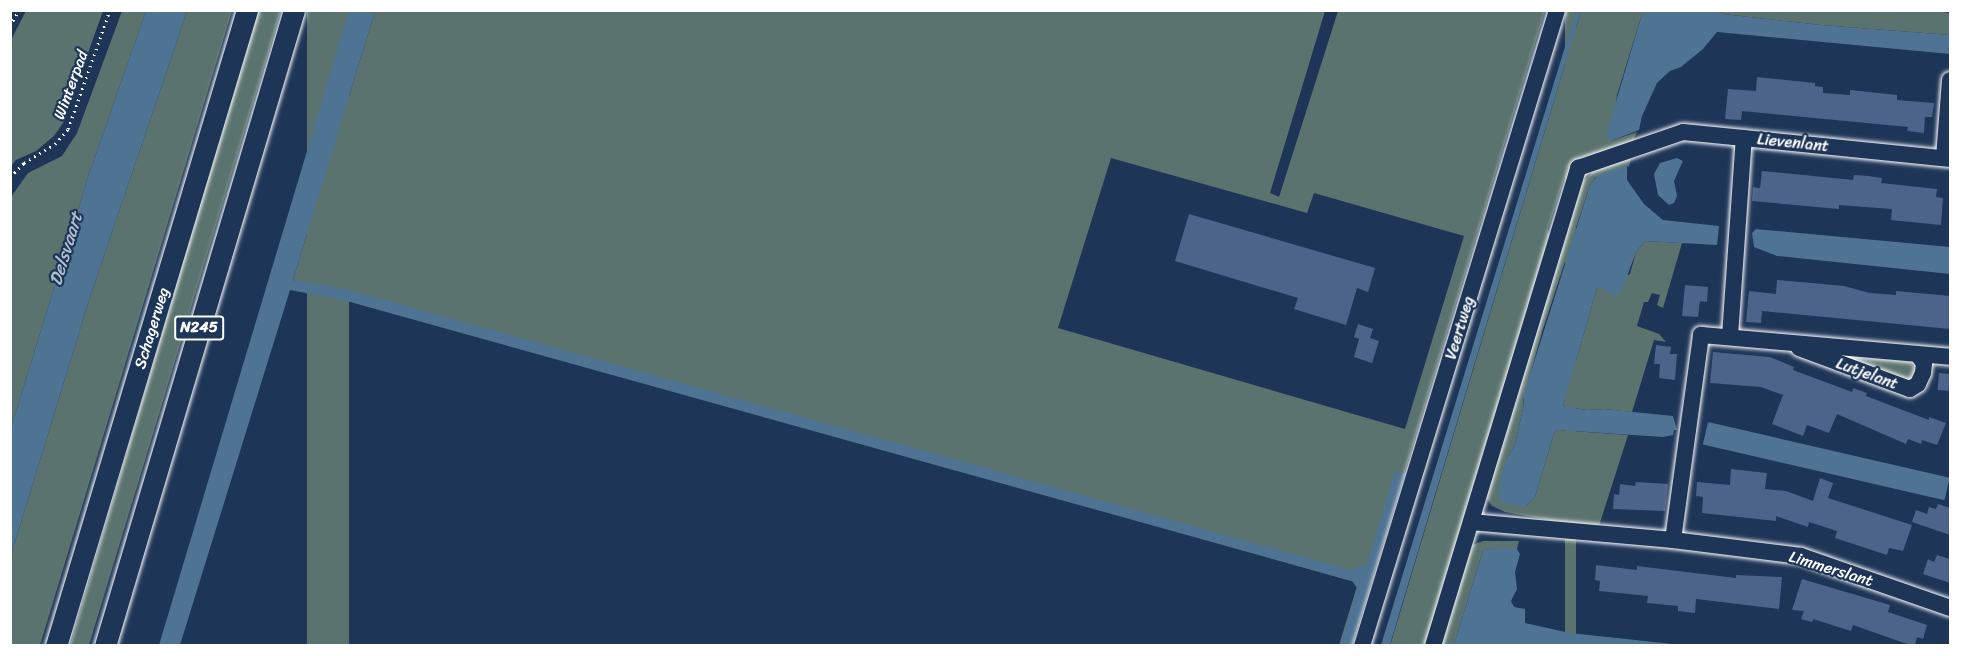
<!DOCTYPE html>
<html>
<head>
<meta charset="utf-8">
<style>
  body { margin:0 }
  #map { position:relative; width:1961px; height:656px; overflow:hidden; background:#1d3557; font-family:Sriracha,sans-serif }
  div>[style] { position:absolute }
  .green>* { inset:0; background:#5b736e; transform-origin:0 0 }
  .water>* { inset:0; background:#4f7393; transform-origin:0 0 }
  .building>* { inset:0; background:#4d648a; transform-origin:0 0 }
  .path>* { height:3px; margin-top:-1.5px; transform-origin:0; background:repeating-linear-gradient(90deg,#fff 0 1.5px,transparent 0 6px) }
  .roads { filter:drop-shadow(0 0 2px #fff) drop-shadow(0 0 2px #fff) }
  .minor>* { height:16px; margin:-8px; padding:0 8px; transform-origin:8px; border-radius:8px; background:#1d3557 }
  .major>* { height:21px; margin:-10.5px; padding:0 10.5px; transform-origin:10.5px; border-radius:10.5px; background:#1d3557 }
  span { translate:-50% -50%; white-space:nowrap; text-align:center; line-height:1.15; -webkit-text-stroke:4.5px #1d3557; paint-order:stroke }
  .shield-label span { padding:2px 4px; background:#1d3557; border:2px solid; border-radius:4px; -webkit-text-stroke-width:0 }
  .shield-label { font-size:15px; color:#fff; font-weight:700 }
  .street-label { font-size:16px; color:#fff }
  .water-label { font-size:18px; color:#b0c0ce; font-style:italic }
  .frame { position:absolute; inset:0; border:12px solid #fff; pointer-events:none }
</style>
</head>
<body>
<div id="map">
  <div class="green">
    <div style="clip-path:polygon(26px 11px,103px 11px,63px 123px,54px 136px,36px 151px,16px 160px,11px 166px,11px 40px)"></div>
    <div style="clip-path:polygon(122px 11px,146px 11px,89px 174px,11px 428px,11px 197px,28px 173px,62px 156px,77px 133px)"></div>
    <div style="clip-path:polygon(187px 11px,232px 11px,40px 645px,11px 646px,11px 555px,89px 300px)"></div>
    <div style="clip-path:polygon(257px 11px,281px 11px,89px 645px,70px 646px)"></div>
    <div style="left:307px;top:11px;width:42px;height:663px"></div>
    <div style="clip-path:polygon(evenodd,375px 11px,1325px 11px,1270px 193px,1279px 197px,1338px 11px,1545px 11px,1352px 645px,1339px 645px,1358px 583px,293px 280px,375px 11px,1111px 158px,1307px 213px,1314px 193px,1464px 236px,1405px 429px,1058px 328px,1111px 158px)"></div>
    <div style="left:1565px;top:11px;width:11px;height:664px"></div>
    <div style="clip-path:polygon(1581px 11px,1643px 11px,1617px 95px,1611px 141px,1637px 132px,1633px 141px,1568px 167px,1548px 229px,1550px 240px,1426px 645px,1390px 646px)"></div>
    <div style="clip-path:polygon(1718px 11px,1937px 11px,1950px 13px,1950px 35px,1821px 25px,1723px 14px)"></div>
    <div style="clip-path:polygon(1626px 157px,1631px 159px,1629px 166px,1596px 177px,1590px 185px,1542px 332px,1523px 401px,1523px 409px,1515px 444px,1507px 458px,1525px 507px,1535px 497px,1554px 433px,1558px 430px,1628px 435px,1598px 529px,1505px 512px,1492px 506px,1485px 496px,1579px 186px,1596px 168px)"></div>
    <div style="clip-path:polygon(1645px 241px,1682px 243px,1663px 308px,1657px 305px,1660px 295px,1652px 293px,1648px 302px,1644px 302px,1637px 326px,1659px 334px,1666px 342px,1654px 340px,1632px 412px,1604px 409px,1586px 410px,1563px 406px,1597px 288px,1630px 274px,1636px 252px)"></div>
    <div style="clip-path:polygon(1828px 355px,1910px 362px,1916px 370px,1913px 378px,1906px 381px)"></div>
    <div style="clip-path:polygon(1483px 541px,1519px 541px,1517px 549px,1483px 550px,1454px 645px,1441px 646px,1472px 545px)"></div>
  </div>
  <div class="water">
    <div style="clip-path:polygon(146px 11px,187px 11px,89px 300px,11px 555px,11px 428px,89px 174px)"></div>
    <div style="clip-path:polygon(349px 11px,375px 11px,293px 280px,342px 288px,1350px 570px,1367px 564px,1395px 472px,1405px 473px,1352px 645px,1340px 645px,1357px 588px,1352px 581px,343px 300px,290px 290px,180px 645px,159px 645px)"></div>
    <div style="clip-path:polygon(1576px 11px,1581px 11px,1400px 611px,1390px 645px,1381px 645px)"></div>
    <div style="clip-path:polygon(1643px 11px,1718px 11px,1723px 14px,1821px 25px,1950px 35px,1950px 54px,1717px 32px,1703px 49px,1681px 67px,1670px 71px,1657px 83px,1642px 116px,1639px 130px,1611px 141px,1606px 135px)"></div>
    <div style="clip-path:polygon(1677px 158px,1683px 161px,1674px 181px,1677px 196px,1674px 203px,1669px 205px,1658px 195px,1654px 174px,1660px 163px)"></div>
    <div style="clip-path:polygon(1627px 165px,1627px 180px,1644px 204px,1663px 220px,1719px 226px,1717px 245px,1645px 241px,1636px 252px,1621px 293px,1615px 297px,1602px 288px,1597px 288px,1563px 406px,1586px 410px,1604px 409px,1673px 416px,1677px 430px,1674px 430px,1673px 435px,1663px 437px,1558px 430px,1554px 433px,1535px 497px,1525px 507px,1500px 502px,1499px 488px,1507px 458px,1515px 444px,1523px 409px,1524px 394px,1590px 185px,1598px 175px)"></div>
    <div style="clip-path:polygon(1756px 229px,1950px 247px,1950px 274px,1777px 256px,1754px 247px,1752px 233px)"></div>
    <div style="left:1708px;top:422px;width:248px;height:23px;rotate:13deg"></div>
    <div style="clip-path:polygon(1507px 548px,1517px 549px,1520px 554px,1515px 572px,1517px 589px,1511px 601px,1514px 607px,1525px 609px,1525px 623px,1570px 633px,1682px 645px,1454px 645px,1483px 550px)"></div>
  </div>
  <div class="building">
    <div style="clip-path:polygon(1757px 77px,1815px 83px,1815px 86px,1823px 87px,1823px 93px,1850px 95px,1850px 90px,1897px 95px,1897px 100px,1934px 103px,1932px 117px,1925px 117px,1924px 133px,1907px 131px,1908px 127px,1742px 111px,1741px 120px,1725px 119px,1728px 89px,1756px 91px)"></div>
    <div style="clip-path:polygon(1762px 171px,1853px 180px,1854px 175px,1868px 176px,1882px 178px,1881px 183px,1937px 189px,1936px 197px,1943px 198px,1941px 225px,1891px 220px,1892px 209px,1839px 205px,1839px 209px,1752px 201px,1753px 187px,1760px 188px)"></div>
    <div style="clip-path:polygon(1189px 214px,1375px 268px,1368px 292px,1357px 288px,1346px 325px,1294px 309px,1298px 298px,1175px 261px)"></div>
    <div style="clip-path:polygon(1777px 280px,1844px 286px,1870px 293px,1896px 295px,1896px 291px,1950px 296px,1950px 329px,1762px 311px,1761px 323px,1746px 322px,1749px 291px,1776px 294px)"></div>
    <div style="clip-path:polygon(1685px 285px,1708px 287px,1707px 302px,1700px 301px,1698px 317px,1682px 316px)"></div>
    <div style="clip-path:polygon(1358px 324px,1373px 329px,1370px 338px,1379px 341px,1372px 363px,1354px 357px,1359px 339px,1354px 337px)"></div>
    <div style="clip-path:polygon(1656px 345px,1671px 347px,1670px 354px,1677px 354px,1675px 380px,1659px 378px,1660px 364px,1654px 364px)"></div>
    <div style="clip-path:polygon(1713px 352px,1770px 357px,1794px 367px,1793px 370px,1852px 392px,1853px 388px,1867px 393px,1866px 396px,1929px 420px,1929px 417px,1946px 423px,1937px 445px,1922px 440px,1921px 444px,1908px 439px,1906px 444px,1837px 414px,1829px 433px,1807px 425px,1803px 436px,1772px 424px,1783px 395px,1761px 387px,1710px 383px)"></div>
    <div style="left:1939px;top:373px;width:11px;height:17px;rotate:5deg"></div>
    <div style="clip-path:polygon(1731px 469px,1767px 473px,1765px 489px,1786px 491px,1813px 501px,1820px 478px,1833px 483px,1828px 498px,1912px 525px,1903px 551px,1889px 548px,1887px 555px,1835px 538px,1837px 531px,1809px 522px,1808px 527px,1776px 516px,1776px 521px,1702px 513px,1703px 497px,1696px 496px,1697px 482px,1730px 485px)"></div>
    <div style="clip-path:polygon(1636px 482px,1668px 484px,1665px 511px,1613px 509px,1614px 494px,1619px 495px,1620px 484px,1635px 486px)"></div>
    <div style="clip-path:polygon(1938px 504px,1950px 508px,1950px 535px,1912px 522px,1916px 510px,1927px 514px,1929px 507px,1936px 509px)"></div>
    <div style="clip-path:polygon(1937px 555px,1950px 559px,1950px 583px,1923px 574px,1928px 559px,1934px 562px)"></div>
    <div style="clip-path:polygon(1596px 565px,1637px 570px,1637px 566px,1736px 578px,1736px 575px,1782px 577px,1779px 609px,1696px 599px,1695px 613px,1678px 611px,1678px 606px,1647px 603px,1648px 596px,1599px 591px,1600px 581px,1595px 580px)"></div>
    <div style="clip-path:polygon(1802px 579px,1890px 605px,1888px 612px,1927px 625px,1923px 639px,1917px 637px,1915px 645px,1910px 645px,1853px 625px,1851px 631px,1813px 619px,1812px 622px,1801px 619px,1804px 611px,1792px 610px)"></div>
  </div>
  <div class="path">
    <div style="left:10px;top:26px;width:18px;rotate:-61deg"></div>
    <div style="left:10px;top:177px;width:20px;rotate:-45deg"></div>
    <div style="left:24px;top:163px;width:36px;rotate:-32deg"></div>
    <div style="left:55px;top:144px;width:20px;rotate:-49deg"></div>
    <div style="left:68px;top:129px;width:126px;rotate:-70.6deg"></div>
  </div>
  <div class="roads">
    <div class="minor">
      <div style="left:1944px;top:158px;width:78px;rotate:-85.6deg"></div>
      <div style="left:1730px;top:336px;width:198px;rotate:-86deg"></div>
      <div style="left:1744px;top:138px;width:207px;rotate:5.8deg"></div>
      <div style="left:1799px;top:348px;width:118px;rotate:20.3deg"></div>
      <div style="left:1910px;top:389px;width:9px;rotate:-32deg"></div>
      <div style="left:1918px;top:384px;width:12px;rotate:-66deg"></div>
      <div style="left:1923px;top:373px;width:10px;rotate:-84deg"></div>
      <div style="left:1924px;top:363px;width:11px;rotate:-128deg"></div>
      <div style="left:1471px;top:522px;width:203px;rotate:5.1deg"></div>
      <div style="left:1673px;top:540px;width:129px;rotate:7.1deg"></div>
      <div style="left:1801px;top:556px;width:158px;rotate:19.2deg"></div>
      <div style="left:1673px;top:540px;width:207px;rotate:-82.2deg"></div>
      <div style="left:1701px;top:335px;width:250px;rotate:5deg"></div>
      <div style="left:1362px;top:646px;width:665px;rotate:-72.95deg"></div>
      <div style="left:1433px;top:646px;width:500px;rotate:-73.1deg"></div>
      <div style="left:1578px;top:168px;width:111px;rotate:-18.9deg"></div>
      <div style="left:1683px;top:132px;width:61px;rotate:5.6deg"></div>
    </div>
    <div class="major">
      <div style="left:56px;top:646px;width:664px;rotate:-73.28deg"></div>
      <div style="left:105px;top:646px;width:663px;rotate:-73.45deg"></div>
    </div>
  </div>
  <div class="shield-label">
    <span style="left:199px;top:328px">N245</span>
  </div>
  <div class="street-label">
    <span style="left:71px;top:85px;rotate:-70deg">Winterpad</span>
    <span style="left:1793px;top:143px;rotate:6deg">Lievenlant</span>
    <span style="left:152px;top:328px;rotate:-73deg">Schagerweg</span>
    <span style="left:1460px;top:328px;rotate:-73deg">Veertweg</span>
    <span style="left:1867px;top:374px;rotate:20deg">Lutjelant</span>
    <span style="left:1831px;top:569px;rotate:17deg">Limmerslant</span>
  </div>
  <div class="water-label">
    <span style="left:66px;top:249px;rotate:-73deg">Delsvaart</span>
  </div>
  <div class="frame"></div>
</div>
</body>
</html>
